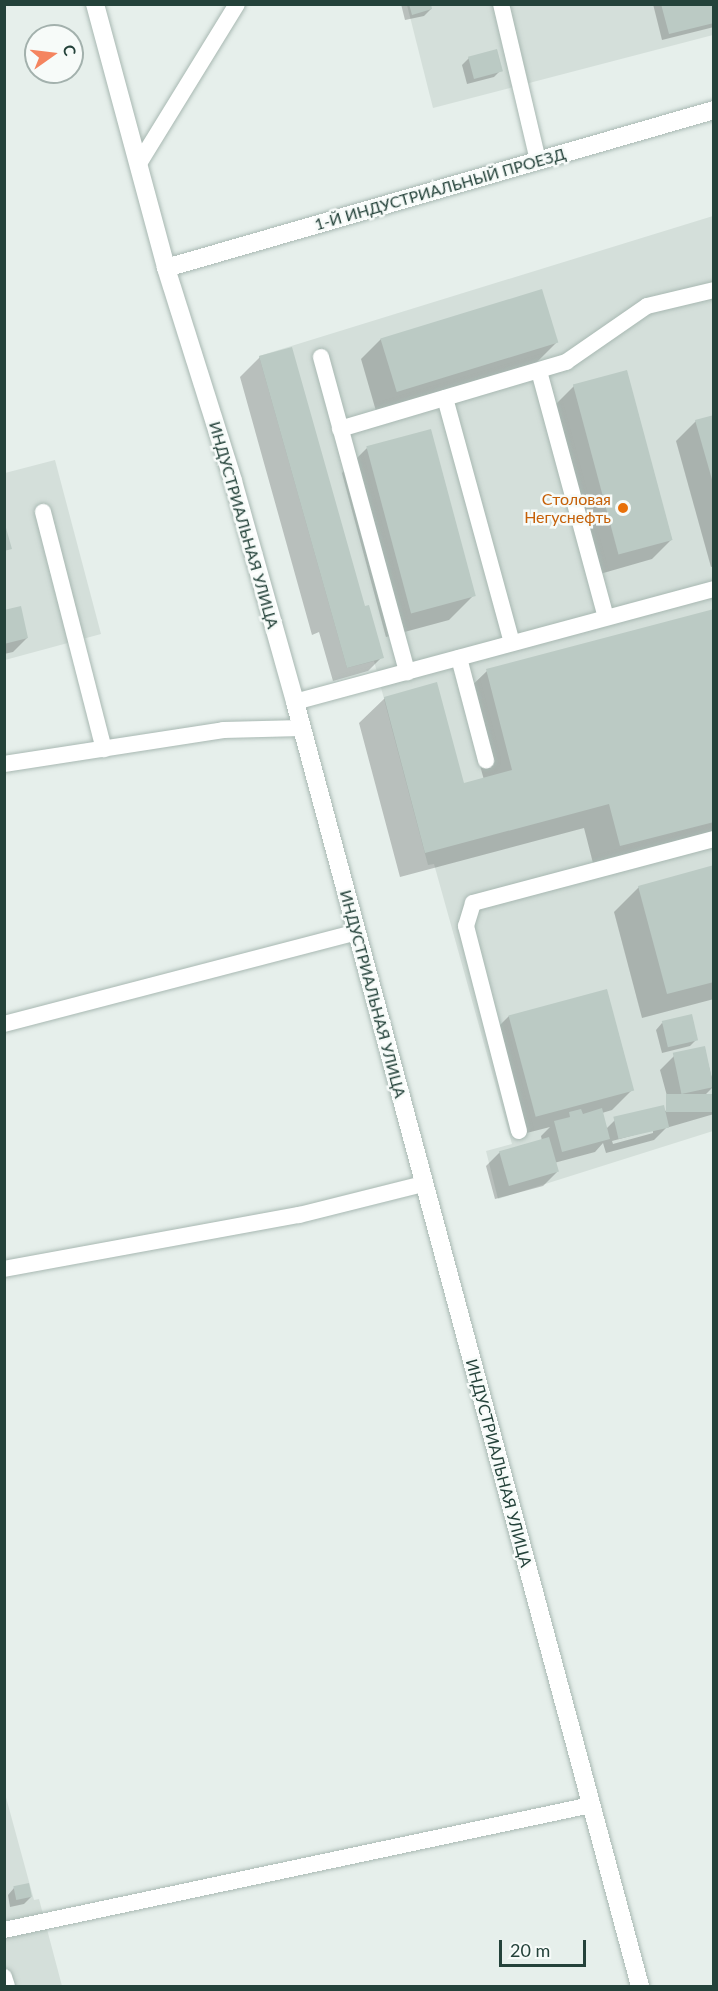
<!DOCTYPE html>
<html>
<head>
<meta charset="utf-8">
<style>
  body { margin:0 }
  #map { position:relative; width:718px; height:1991px; overflow:hidden; background:#e6efeb; font-family:Lato,sans-serif }
  div>[style] { position:absolute }
  .built>* { inset:0; background:#d4dfda }
  .shadow>* { inset:0; background:#0003 }
  .building>* { inset:0; background:#bbcac4; transform-origin:0 0 }
  .roads { filter:drop-shadow(0 0 2px #a8b8b2) drop-shadow(0 0 2px #a8b8b2) }
  .lane>* { height:16px; margin:-8px; padding:0 8px; transform-origin:8px; border-radius:8px; background:#fff }
  .street>* { height:18px; margin:-9px; padding:0 9px; transform-origin:9px; border-radius:9px; background:#fff }
  .dots>* { width:16px; height:16px; translate:-50% -50%; box-sizing:border-box; border:3px solid #f7fbf9; border-radius:50% }
  span { translate:-50% -50%; white-space:nowrap; text-align:center; line-height:1.15; -webkit-text-stroke:5px #f7fbf9; paint-order:stroke }
  .street-label { font-size:16px; color:#24423a }
  .food-label { font-size:16px; color:#c56008 }
  .right { translate:-100% -50%; text-align:right }
  .frame { position:absolute; inset:0; border:6px solid #24423a; pointer-events:none }
  .north { position:absolute; left:24px; top:24px; width:60px; height:60px; box-sizing:border-box; background:#f7fbf9; border:2px solid #a3b1ad; border-radius:50%; rotate:76deg; font-size:16px; font-weight:700; line-height:24px; text-align:center; color:#24423a }
  .north::after { content:''; display:block; margin:auto; width:21px; height:27px; background:#f4845f; clip-path:polygon(50% 0,100% 100%,50% 72%,0 100%) }
  .scale { position:absolute; left:499px; top:1940px; width:87px; height:27px; box-sizing:border-box; border:3px solid #24423a; border-top:0; padding-left:8px; font-size:18px; line-height:21px; white-space:nowrap; color:#24423a; -webkit-text-stroke:4px #f7fbf9; paint-order:stroke }
</style>
</head>
<body>
<div id="map">
  <div class="built">
    <div style="clip-path:polygon(407px 5px,713px 5px,713px 35px,433px 108px)"></div>
    <div style="clip-path:polygon(713px 216px,713px 1131px,498px 1199px,486px 1151px,512px 1144px,434px 864px,428px 865px,374px 661px,347px 668px,259px 356px)"></div>
    <div style="clip-path:polygon(55px 460px,101px 634px,5px 660px,5px 473px)"></div>
    <div style="clip-path:polygon(4px 1790px,34px 1900px,39px 1899px,62px 1986px,5px 1986px)"></div>
  </div>
  <div class="shadow">
    <div style="clip-path:polygon(401px 4px,430px 4px,431px 9px,424px 16px,405px 20px)"></div>
    <div style="clip-path:polygon(653px 4px,714px 4px,714px 27px,662px 40px)"></div>
    <div style="clip-path:polygon(469px 58px,501px 70px,494px 77px,467px 84px,462px 65px)"></div>
    <div style="clip-path:polygon(381px 339px,556px 343px,536px 363px,376px 411px,361px 359px)"></div>
    <div style="clip-path:polygon(260px 357px,382px 657px,368px 671px,333px 681px,319px 632px,312px 635px,240px 377px)"></div>
    <div style="clip-path:polygon(574px 386px,672px 539px,652px 559px,600px 574px,554px 406px)"></div>
    <div style="clip-path:polygon(714px 416px,714px 566px,711px 567px,676px 441px,696px 421px)"></div>
    <div style="clip-path:polygon(367px 448px,474px 595px,449px 620px,386px 637px,342px 473px)"></div>
    <div style="clip-path:polygon(714px 610px,714px 839px,595px 871px,584px 828px,400px 877px,359px 723px,385px 698px,463px 785px,484px 780px,461px 696px,487px 671px)"></div>
    <div style="clip-path:polygon(4px 611px,27px 638px,13px 652px,4px 654px)"></div>
    <div style="clip-path:polygon(714px 867px,714px 999px,642px 1018px,614px 912px,639px 887px)"></div>
    <div style="clip-path:polygon(evenodd,509px 1016px,632px 1090px,612px 1110px,602px 1113px,606px 1129px,615px 1120px,664px 1112px,670px 1107px,660px 1070px,674px 1056px,704px 1048px,714px 1086px,701px 1099px,714px 1096px,714px 1114px,666px 1128px,654px 1140px,606px 1153px,603px 1143px,595px 1152px,554px 1163px,557px 1172px,543px 1186px,495px 1199px,486px 1166px,500px 1152px,542px 1141px,541px 1136px,550px 1127px,515px 1136px,489px 1036px,509px 1016px,653px 1130px,653px 1133px,613px 1144px,612px 1141px,653px 1130px)"></div>
    <div style="clip-path:polygon(662px 1023px,697px 1039px,690px 1046px,662px 1053px,656px 1030px)"></div>
    <div style="clip-path:polygon(14px 1888px,31px 1897px,24px 1904px,10px 1907px,8px 1895px)"></div>
  </div>
  <div class="building">
    <div style="clip-path:polygon(409px 4px,431px 4px,432px 9px,412px 15px)"></div>
    <div style="clip-path:polygon(661px 4px,714px 4px,714px 23px,669px 34px)"></div>
    <div style="left:497px;top:49px;width:23px;height:30px;rotate:75deg"></div>
    <div style="left:542px;top:289px;width:56px;height:169px;rotate:73deg"></div>
    <div style="clip-path:polygon(292px 347px,365px 606px,369px 605px,384px 658px,347px 668px,259px 356px)"></div>
    <div style="left:627px;top:370px;width:176px;height:56px;rotate:75deg"></div>
    <div style="clip-path:polygon(714px 415px,714px 483px,713px 483px,695px 420px)"></div>
    <div style="left:431px;top:429px;width:173px;height:67px;rotate:75deg"></div>
    <div style="clip-path:polygon(4px 521px,12px 549px,4px 551px)"></div>
    <div style="clip-path:polygon(21px 606px,28px 638px,4px 644px,4px 610px)"></div>
    <div style="clip-path:polygon(714px 609px,714px 822px,620px 846px,609px 804px,425px 853px,384px 697px,437px 682px,464px 783px,512px 770px,486px 669px)"></div>
    <div style="clip-path:polygon(714px 865px,714px 982px,667px 994px,638px 886px)"></div>
    <div style="left:607px;top:989px;width:105px;height:102px;rotate:75deg"></div>
    <div style="left:692px;top:1014px;width:27px;height:31px;rotate:77deg"></div>
    <div style="left:705px;top:1046px;width:42px;height:33px;rotate:78deg"></div>
    <div style="left:714px;top:1094px;width:18px;height:48px;rotate:90deg"></div>
    <div style="left:664px;top:1105px;width:23px;height:52px;rotate:77deg"></div>
    <div style="clip-path:polygon(602px 1108px,610px 1139px,562px 1152px,554px 1121px,570px 1117px,569px 1112px,581px 1109px,583px 1114px)"></div>
    <div style="left:549px;top:1137px;width:36px;height:52px;rotate:74deg"></div>
    <div style="left:29px;top:1883px;width:14px;height:16px;rotate:78deg"></div>
  </div>
  <div class="roads">
    <div class="lane">
      <div style="left:501px;top:4px;width:161px;rotate:76.7deg"></div>
      <div style="left:138px;top:165px;width:189px;rotate:-58.4deg"></div>
      <div style="left:321px;top:357px;width:327px;rotate:74.7deg"></div>
      <div style="left:539px;top:371px;width:255px;rotate:74.8deg"></div>
      <div style="left:445px;top:398px;width:254px;rotate:74.7deg"></div>
      <div style="left:340px;top:429px;width:236px;rotate:-16.5deg"></div>
      <div style="left:566px;top:362px;width:98px;rotate:-34.7deg"></div>
      <div style="left:647px;top:306px;width:69px;rotate:-13.4deg"></div>
      <div style="left:43px;top:512px;width:245px;rotate:75.6deg"></div>
      <div style="left:459px;top:658px;width:106px;rotate:75.2deg"></div>
      <div style="left:295px;top:702px;width:434px;rotate:-15.1deg"></div>
      <div style="left:4px;top:764px;width:222px;rotate:-8.8deg"></div>
      <div style="left:223px;top:730px;width:79px;rotate:-1.5deg"></div>
      <div style="left:4px;top:1024px;width:365px;rotate:-14.6deg"></div>
      <div style="left:519px;top:1131px;width:212px;rotate:-104.5deg"></div>
      <div style="left:466px;top:926px;width:24px;rotate:-73deg"></div>
      <div style="left:473px;top:903px;width:249px;rotate:-14.9deg"></div>
      <div style="left:4px;top:1269px;width:300px;rotate:-10.4deg"></div>
      <div style="left:299px;top:1215px;width:128px;rotate:-14deg"></div>
      <div style="left:4px;top:1930px;width:600px;rotate:-12.02deg"></div>
      <div style="left:4px;top:1977px;width:9px;rotate:72deg"></div>
    </div>
    <div class="street">
      <div style="left:95px;top:4px;width:273px;rotate:74.9deg"></div>
      <div style="left:166px;top:268px;width:223px;rotate:72.5deg"></div>
      <div style="left:233px;top:481px;width:230px;rotate:74.3deg"></div>
      <div style="left:295px;top:702px;width:1330px;rotate:74.96deg"></div>
      <div style="left:166px;top:268px;width:570px;rotate:-16.08deg"></div>
    </div>
  </div>
  <div class="dots">
    <div style="left:623px;top:508px;background:#e8710a"></div>
  </div>
  <div class="street-label">
    <span style="left:440px;top:189px;rotate:-16deg">1-Й ИНДУСТРИАЛЬНЫЙ ПРОЕЗД</span>
    <span style="left:244px;top:525px;rotate:74deg">ИНДУСТРИАЛЬНАЯ УЛИЦА</span>
    <span style="left:373px;top:994px;rotate:75deg">ИНДУСТРИАЛЬНАЯ УЛИЦА</span>
    <span style="left:499px;top:1463px;rotate:75deg">ИНДУСТРИАЛЬНАЯ УЛИЦА</span>
  </div>
  <div class="food-label">
    <span class="right" style="left:611px;top:508px">Столовая<br>Негуснефть</span>
  </div>
  <div class="frame"></div>
  <div class="north">С</div>
  <div class="scale">20 m</div>
</div>
</body>
</html>
